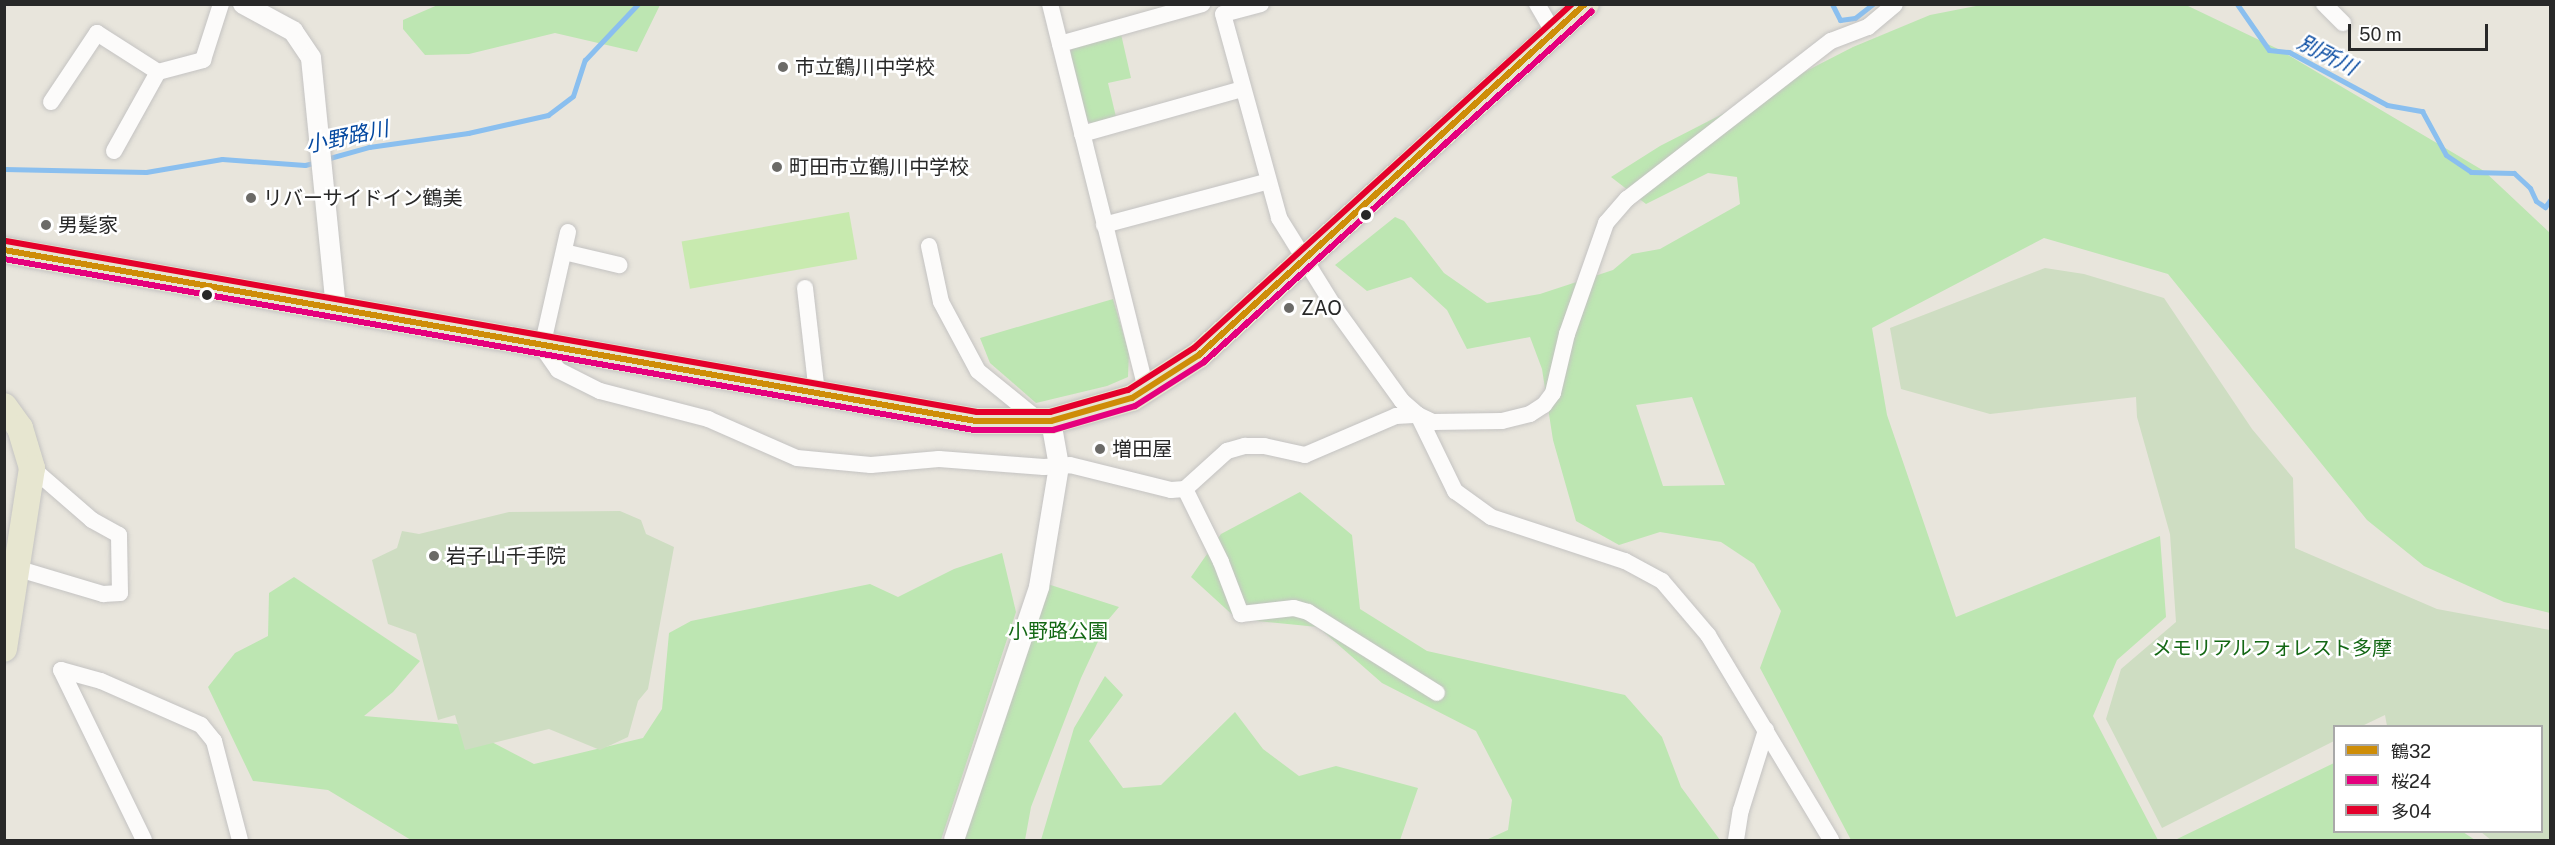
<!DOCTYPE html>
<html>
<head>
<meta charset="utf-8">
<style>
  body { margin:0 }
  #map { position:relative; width:2555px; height:845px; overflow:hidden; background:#e8e5dc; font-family:"Public Sans","Noto Sans JP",sans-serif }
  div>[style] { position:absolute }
  .green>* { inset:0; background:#bde6b2 }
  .cemetery>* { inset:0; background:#ceddc2 }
  .pitch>* { inset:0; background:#c8eaaf; transform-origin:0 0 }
  .stream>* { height:5px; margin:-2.5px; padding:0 2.5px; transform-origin:2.5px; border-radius:2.5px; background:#8abfef }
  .roads { filter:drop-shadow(0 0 2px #c4c3c2) drop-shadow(0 0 2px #c4c3c2) }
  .minor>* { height:16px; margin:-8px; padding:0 8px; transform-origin:8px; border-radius:8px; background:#fcfbfa }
  .tertiary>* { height:20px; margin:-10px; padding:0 10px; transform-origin:10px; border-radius:10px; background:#fcfbfa }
  .primary>* { height:26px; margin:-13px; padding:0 13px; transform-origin:13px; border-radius:13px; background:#e7e6d0 }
  .bus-1>* { height:6px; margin:-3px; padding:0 3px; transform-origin:3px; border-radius:3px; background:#ce8d08 }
  .bus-2>* { height:6px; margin:-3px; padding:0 3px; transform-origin:3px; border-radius:3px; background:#e5007d }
  .bus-3>* { height:6px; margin:-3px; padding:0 3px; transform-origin:3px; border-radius:3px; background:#e4002b }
  .dots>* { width:16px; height:16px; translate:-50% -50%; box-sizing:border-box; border:3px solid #fff; border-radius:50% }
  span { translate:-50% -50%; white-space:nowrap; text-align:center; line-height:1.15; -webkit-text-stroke:5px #fff; paint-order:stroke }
  .poi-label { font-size:20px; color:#282828 }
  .left { translate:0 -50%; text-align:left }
  .park-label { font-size:20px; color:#146815 }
  .water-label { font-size:21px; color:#0448a0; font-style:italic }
  .frame { position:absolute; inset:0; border:6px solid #282828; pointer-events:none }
  .legend { position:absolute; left:2333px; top:725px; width:210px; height:108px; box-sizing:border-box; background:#fff; border:2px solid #a9a9a9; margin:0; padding:8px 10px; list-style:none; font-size:18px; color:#282828 }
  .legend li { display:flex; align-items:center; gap:12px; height:30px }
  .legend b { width:30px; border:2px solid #a9a9a9 }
  .scale { position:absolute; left:2348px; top:24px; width:140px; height:27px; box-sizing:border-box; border:3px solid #282828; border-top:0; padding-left:8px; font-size:18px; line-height:21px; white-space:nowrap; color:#282828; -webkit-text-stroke:4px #fff; paint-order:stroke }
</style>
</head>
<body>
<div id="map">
  <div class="green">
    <div style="clip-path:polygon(440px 4px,660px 4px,660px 5px,637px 52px,555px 33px,469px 54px,425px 55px,403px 29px,403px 20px)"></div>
    <div style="clip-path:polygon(evenodd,1981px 5px,2186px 5px,2278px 49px,2484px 171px,2550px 233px,2550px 613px,2504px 602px,2424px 566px,2367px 520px,2168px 274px,2044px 238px,1872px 328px,1887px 415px,1956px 617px,2160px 536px,2166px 617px,2117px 660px,2093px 716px,2158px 840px,1851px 840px,1760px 668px,1781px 611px,1754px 564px,1721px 542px,1660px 532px,1619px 545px,1576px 521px,1553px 440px,1542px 369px,1530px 337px,1467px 349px,1447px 310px,1411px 277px,1367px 291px,1335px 265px,1395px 217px,1404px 221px,1444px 273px,1487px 303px,1540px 294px,1613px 270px,1632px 254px,1660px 249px,1740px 204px,1737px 177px,1708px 173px,1646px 204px,1611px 177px,1660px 146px,1853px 47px,1930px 15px,1981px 5px,1692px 397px,1725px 485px,1663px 486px,1636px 405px,1692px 397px)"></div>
    <div style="clip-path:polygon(1121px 34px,1131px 78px,1108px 83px,1116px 117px,1092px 124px,1082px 118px,1067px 58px,1074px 45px)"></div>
    <div style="clip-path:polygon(1113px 299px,1129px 353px,1128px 377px,1107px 386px,1036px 403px,990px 363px,980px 338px)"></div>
    <div style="clip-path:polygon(1300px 492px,1352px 535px,1360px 609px,1427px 651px,1625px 695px,1662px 737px,1681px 787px,1720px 840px,1486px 840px,1508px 830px,1512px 800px,1476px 731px,1382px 683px,1318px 627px,1237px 619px,1191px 577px,1221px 534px)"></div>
    <div style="clip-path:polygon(1002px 553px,1016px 612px,941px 840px,411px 840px,328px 790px,253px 781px,208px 687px,235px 653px,268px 636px,269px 593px,294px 577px,420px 661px,393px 692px,364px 716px,457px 724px,534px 764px,643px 738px,662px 709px,669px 633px,691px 621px,870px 584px,898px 597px,954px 569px)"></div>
    <div style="clip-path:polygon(1032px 579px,1119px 607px,1108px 620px,1081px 678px,1031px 807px,1025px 840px,946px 840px)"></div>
    <div style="clip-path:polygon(1105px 676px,1123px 695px,1089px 741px,1123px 788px,1161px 785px,1235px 712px,1263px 749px,1299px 776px,1336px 766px,1418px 788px,1400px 840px,1041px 840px,1074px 728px)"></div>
    <div style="clip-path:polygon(2334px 763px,2334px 832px,2463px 832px,2475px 840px,2175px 840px)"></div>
  </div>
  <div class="cemetery">
    <div style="clip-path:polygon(2045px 268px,2084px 274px,2164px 298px,2252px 429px,2293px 478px,2295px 548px,2437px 609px,2550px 630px,2550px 840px,2491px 840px,2481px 832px,2542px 832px,2542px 726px,2387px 726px,2385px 715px,2362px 726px,2334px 726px,2334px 741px,2162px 828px,2106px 719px,2121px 669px,2176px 622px,2170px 534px,2137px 417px,2136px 397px,1990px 414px,1901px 389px,1890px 328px)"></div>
    <div style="clip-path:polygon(620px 511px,641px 520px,646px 534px,674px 547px,648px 689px,638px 701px,628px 737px,600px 750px,549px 729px,465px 750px,455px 715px,438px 720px,416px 634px,388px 624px,372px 560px,397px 548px,402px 531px,419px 534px,509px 512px)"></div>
  </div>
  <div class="pitch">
    <div style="left:849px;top:212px;width:48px;height:170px;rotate:80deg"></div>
  </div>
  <div class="stream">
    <div style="left:1832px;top:4px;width:18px;rotate:63deg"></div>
    <div style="left:1840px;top:20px;width:15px;rotate:-8deg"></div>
    <div style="left:1855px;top:18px;width:23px;rotate:-38deg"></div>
    <div style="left:2237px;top:4px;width:56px;rotate:55.2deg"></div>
    <div style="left:2269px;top:50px;width:20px;rotate:6deg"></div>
    <div style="left:2289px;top:52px;width:111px;rotate:28.4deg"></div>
    <div style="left:2387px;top:105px;width:36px;rotate:10deg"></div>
    <div style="left:2422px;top:111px;width:50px;rotate:61.4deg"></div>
    <div style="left:2446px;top:155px;width:30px;rotate:34deg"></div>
    <div style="left:2471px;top:172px;width:43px;rotate:1.3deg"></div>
    <div style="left:2514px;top:173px;width:22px;rotate:43deg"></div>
    <div style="left:2530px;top:188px;width:14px;rotate:65deg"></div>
    <div style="left:2536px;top:201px;width:11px;rotate:34deg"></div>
    <div style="left:2545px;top:207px;width:9px;rotate:-54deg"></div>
    <div style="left:326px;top:159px;width:45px;rotate:-15.6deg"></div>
    <div style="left:369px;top:147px;width:100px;rotate:-8deg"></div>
    <div style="left:468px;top:133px;width:82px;rotate:-12.7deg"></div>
    <div style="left:548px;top:115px;width:31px;rotate:-37deg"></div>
    <div style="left:573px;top:96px;width:38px;rotate:-72deg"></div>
    <div style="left:585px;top:60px;width:77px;rotate:-46.6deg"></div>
    <div style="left:4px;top:169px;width:142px;rotate:1.2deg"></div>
    <div style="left:146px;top:172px;width:77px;rotate:-9.7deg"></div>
    <div style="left:222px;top:159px;width:83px;rotate:4.1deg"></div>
    <div style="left:305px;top:165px;width:12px;rotate:-14deg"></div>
  </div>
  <div class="roads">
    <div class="minor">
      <div style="left:1050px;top:4px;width:398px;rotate:76deg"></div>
      <div style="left:1261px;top:4px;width:39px;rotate:165deg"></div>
      <div style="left:1223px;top:14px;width:212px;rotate:74.6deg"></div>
      <div style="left:1279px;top:218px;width:110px;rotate:58.1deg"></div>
      <div style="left:1337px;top:311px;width:111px;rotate:54.2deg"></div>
      <div style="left:1402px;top:401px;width:21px;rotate:41deg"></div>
      <div style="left:1418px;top:415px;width:85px;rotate:64deg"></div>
      <div style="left:1455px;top:491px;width:44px;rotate:35.8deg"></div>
      <div style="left:1491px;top:517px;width:141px;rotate:18.2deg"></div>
      <div style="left:1625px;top:561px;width:42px;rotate:28.4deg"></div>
      <div style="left:1662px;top:581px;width:71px;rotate:49.6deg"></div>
      <div style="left:1708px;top:635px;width:239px;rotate:59deg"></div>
      <div style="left:1537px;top:4px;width:34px;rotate:60deg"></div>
      <div style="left:2324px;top:4px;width:27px;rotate:45deg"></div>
      <div style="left:1060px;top:44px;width:148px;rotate:-15.7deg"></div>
      <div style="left:51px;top:102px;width:83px;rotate:-56.3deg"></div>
      <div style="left:97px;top:33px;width:72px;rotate:32.6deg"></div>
      <div style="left:1082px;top:134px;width:166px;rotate:-15.7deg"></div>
      <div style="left:114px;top:151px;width:90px;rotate:-60.9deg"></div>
      <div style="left:158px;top:72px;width:47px;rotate:-14.9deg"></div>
      <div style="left:203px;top:60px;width:59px;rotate:-72.2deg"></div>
      <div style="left:1104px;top:225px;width:168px;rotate:-14.9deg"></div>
      <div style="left:568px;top:232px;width:118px;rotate:102.7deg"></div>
      <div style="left:542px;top:347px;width:28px;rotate:55deg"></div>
      <div style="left:558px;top:370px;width:47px;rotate:26.6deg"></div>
      <div style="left:600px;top:391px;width:112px;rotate:14.5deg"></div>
      <div style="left:708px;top:419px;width:97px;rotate:23.7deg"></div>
      <div style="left:797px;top:458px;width:74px;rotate:5.4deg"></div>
      <div style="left:871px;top:465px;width:68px;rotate:-5deg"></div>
      <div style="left:939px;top:459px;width:105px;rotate:4.4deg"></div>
      <div style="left:1044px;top:467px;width:26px;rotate:-4deg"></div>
      <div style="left:1070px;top:465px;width:104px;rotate:13.9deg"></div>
      <div style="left:1171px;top:490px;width:14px;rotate:-4deg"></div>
      <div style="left:1185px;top:489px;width:57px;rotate:-42.1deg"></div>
      <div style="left:1227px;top:451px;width:19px;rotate:-16deg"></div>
      <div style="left:1245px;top:446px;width:19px"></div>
      <div style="left:1264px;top:446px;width:42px;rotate:12.4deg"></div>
      <div style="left:1305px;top:455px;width:99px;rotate:-23.2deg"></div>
      <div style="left:1396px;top:416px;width:22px;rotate:-3deg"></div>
      <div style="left:1418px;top:415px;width:17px;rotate:25deg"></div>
      <div style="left:1433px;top:422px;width:69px;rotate:-0.8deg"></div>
      <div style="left:1502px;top:421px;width:29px;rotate:-14deg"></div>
      <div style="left:1530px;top:414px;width:17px;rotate:-33deg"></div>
      <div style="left:1544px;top:405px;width:15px;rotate:-53deg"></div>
      <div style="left:1553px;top:393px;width:61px;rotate:-76.7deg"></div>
      <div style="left:1567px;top:334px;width:118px;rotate:-70.6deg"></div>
      <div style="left:1606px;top:223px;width:32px;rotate:-49deg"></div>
      <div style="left:1627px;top:199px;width:258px;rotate:-37.8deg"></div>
      <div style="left:1831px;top:41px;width:40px;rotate:-21deg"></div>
      <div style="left:1868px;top:27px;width:35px;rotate:-40deg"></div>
      <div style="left:929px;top:246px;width:57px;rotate:77.9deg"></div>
      <div style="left:941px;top:302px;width:78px;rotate:61.8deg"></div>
      <div style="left:978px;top:371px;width:81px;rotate:39deg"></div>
      <div style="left:564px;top:252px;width:57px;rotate:13.3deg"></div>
      <div style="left:805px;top:288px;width:107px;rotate:83.5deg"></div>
      <div style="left:1185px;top:489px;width:81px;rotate:63.7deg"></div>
      <div style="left:1221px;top:562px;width:56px;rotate:69deg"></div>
      <div style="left:1241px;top:614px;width:53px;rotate:-6.5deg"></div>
      <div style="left:1294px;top:608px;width:15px;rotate:16deg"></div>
      <div style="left:1308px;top:612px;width:152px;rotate:32.1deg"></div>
      <div style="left:19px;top:569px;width:88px;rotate:16.6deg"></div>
      <div style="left:103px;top:594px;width:17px;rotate:-3deg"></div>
      <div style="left:120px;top:593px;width:58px;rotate:-91deg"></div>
      <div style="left:119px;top:535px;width:31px;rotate:-151deg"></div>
      <div style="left:92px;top:520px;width:79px;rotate:-139.1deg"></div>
      <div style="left:144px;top:840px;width:189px;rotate:-116deg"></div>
      <div style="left:61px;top:670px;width:41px;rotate:15.4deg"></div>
      <div style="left:101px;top:681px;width:109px;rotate:23.7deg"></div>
      <div style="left:201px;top:725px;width:21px;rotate:51deg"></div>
      <div style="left:214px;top:741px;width:102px;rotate:75.3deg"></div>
      <div style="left:1736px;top:840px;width:30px;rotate:-81deg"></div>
      <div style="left:1741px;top:810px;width:84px;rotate:-72.6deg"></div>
    </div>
    <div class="tertiary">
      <div style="left:243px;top:4px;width:57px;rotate:28.4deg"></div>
      <div style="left:293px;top:31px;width:32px;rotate:56deg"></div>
      <div style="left:311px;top:58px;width:251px;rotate:84.3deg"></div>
      <div style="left:954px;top:840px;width:267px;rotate:-71.4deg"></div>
      <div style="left:1039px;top:587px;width:123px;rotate:-80.6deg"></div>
      <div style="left:1059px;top:466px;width:46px;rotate:-100.1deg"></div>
    </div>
    <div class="primary">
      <div style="left:4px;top:250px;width:987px;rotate:9.98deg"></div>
      <div style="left:976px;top:421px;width:75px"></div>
      <div style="left:1051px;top:421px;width:84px;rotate:-15.9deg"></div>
      <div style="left:1132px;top:398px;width:80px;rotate:-32.7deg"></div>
      <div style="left:1199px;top:355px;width:522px;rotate:-42.21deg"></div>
      <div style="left:4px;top:406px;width:27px;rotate:54deg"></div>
      <div style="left:20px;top:428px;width:42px;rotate:73.3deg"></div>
      <div style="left:32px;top:468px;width:183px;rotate:98.8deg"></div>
    </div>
  </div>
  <div class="bus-1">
    <div style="left:4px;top:250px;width:987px;rotate:9.98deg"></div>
    <div style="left:976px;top:421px;width:75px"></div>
    <div style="left:1051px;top:421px;width:84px;rotate:-15.9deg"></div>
    <div style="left:1132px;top:398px;width:80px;rotate:-32.7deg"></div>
    <div style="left:1199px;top:355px;width:522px;rotate:-42.28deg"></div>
  </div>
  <div class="bus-2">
    <div style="left:4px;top:259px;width:985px;rotate:10deg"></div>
    <div style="left:974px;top:430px;width:79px"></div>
    <div style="left:1053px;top:430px;width:85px;rotate:-16.3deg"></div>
    <div style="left:1135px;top:406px;width:82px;rotate:-32.5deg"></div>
    <div style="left:1204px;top:362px;width:523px;rotate:-42.13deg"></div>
  </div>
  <div class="bus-3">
    <div style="left:6px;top:241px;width:986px;rotate:9.99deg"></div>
    <div style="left:977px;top:412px;width:73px"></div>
    <div style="left:1050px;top:412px;width:81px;rotate:-15.8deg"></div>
    <div style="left:1128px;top:390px;width:78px;rotate:-32.5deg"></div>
    <div style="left:1194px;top:348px;width:511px;rotate:-42.3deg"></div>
  </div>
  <div class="dots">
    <div style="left:783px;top:67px;background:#6b6a67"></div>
    <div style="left:777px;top:167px;background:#6b6a67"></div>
    <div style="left:251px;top:198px;background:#6b6a67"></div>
    <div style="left:1366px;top:215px;background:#282828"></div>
    <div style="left:46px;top:225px;background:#6b6a67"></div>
    <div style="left:207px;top:295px;background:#282828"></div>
    <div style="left:1289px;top:308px;background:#6b6a67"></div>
    <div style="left:1100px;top:449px;background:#6b6a67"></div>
    <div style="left:434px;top:556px;background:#6b6a67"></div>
  </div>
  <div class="poi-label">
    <span class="left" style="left:795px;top:67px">市立鶴川中学校</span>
    <span class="left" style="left:789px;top:167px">町田市立鶴川中学校</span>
    <span class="left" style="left:263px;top:198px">リバーサイドイン鶴美</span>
    <span class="left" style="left:58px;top:225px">男髪家</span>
    <span class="left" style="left:1301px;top:308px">ZAO</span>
    <span class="left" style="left:1112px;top:449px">増田屋</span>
    <span class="left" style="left:446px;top:556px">岩子山千手院</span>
  </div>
  <div class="park-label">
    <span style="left:1058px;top:631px">小野路公園</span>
    <span style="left:2272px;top:648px">メモリアルフォレスト多摩</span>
  </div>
  <div class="water-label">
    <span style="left:2327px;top:55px;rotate:27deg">別所川</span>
    <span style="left:347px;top:137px;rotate:-12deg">小野路川</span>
  </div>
  <div class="frame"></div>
  <ul class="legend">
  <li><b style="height:8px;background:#ce8d08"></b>鶴32</li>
  <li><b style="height:8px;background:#e5007d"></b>桜24</li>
  <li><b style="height:8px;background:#e4002b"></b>多04</li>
  </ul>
  <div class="scale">50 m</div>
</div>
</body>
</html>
